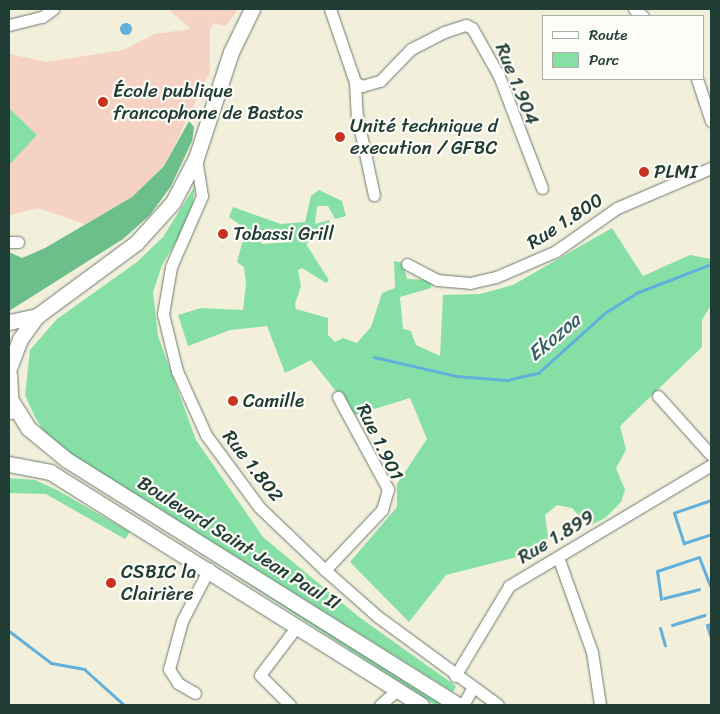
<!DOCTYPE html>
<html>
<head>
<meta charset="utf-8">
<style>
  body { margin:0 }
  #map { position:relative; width:720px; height:714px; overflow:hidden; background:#f2efdb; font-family:Sriracha,sans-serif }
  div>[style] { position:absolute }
  .built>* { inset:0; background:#f5d2c2 }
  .green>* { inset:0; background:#86e0a6 }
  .forest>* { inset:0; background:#6cbe8b }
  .water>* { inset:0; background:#61b0db }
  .round { border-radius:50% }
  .stream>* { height:3px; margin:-1.5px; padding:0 1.5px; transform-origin:1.5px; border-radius:1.5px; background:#61b0db }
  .roads { filter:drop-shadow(0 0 1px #697b6e) drop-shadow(0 0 1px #697b6e) }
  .minor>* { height:11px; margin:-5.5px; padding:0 5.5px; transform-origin:5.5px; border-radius:5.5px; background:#fff }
  .secondary>* { height:15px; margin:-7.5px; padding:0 7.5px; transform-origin:7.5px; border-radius:7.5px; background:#fff }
  .dots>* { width:14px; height:14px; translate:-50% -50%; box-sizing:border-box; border:2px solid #fdfcf7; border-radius:50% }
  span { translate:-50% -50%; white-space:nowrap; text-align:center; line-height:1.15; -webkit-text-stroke:4.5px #fdfcf7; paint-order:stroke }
  .street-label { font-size:19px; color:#1f3d34 }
  .poi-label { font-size:19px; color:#1f3d34 }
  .left { translate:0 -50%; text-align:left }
  .water-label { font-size:20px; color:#336066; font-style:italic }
  .frame { position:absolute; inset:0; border:10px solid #1f3d34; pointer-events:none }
  .legend { position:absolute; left:542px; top:15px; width:162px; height:65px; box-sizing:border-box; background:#fdfcf7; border:1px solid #a4b0a9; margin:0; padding:6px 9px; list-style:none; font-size:15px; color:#1f3d34 }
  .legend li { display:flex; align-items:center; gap:10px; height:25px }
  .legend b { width:25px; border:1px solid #a4b0a9 }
</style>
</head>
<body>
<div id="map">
  <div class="built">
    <div style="clip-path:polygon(168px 9px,238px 9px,226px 26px,214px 23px,210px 29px,210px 72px,166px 163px,132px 197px,85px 224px,38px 208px,9px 215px,9px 54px,47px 62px,123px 50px,155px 34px,191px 29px)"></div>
  </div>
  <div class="green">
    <div style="clip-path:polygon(9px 108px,37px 135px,9px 165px)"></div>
    <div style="clip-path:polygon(195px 186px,191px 217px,162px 265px,153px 292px,158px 336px,196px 440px,263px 537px,359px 617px,456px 686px,453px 692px,65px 450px,46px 436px,34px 415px,25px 395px,30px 350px,57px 319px,137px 262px,163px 237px)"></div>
    <div style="clip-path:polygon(319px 190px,342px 201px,346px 216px,335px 219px,328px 206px,317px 206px,315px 224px,329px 220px,332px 236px,322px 242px,314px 237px,306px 244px,329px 280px,326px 283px,302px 268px,298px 270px,301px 286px,295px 304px,296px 309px,328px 318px,328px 335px,335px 342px,343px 338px,357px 343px,371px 327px,382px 293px,395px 288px,394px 261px,403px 263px,407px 279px,432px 280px,431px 288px,400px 297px,403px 329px,411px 331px,416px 345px,440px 356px,443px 295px,480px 294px,513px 285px,612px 228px,643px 276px,690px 255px,711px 259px,711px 305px,702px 320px,702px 347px,620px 426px,626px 450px,616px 468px,625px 490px,621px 502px,605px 518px,589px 526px,572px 508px,557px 505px,545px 515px,548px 537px,541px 551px,446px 575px,409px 622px,350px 562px,397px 507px,397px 484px,427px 439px,410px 398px,355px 415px,311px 360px,285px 373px,267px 326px,230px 330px,188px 346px,178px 315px,201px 308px,243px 310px,246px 283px,244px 267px,237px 262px,245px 233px,263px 244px,290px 242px,290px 229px,270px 240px,243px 227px,229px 217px,233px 207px,281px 224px,305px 222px,311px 196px)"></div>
    <div style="clip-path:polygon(9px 478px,35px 480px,57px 490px,130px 532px,125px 539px,46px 494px,9px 493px)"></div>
    <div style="clip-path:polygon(118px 499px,305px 617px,443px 705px,435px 705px)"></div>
  </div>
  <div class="forest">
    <div style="clip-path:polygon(189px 121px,194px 127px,192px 141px,171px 186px,150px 215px,123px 239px,9px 311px,9px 252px,22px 258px,45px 248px,132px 197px,164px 166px)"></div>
  </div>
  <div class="water">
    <div class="round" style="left:120px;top:23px;width:12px;height:12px"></div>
  </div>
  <div class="stream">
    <div style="left:374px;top:357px;width:84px;rotate:13deg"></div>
    <div style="left:456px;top:376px;width:51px;rotate:4.5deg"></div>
    <div style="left:507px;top:380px;width:32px;rotate:-13deg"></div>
    <div style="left:538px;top:373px;width:91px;rotate:-41.9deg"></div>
    <div style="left:606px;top:312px;width:36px;rotate:-32deg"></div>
    <div style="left:636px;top:293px;width:80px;rotate:-21.1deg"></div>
    <div style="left:711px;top:500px;width:39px;rotate:161deg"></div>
    <div style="left:674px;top:513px;width:32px;rotate:72deg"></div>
    <div style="left:684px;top:543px;width:28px;rotate:-18deg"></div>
    <div style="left:664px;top:598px;width:36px;rotate:-14deg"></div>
    <div style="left:661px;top:599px;width:28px;rotate:-98deg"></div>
    <div style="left:657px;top:571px;width:44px;rotate:-18.4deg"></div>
    <div style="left:699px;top:557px;width:31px;rotate:69deg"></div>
    <div style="left:711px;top:614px;width:2px;rotate:90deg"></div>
    <div style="left:711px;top:624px;width:4px;rotate:166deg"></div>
    <div style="left:707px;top:625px;width:14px;rotate:73deg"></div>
    <div style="left:672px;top:625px;width:34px;rotate:-17deg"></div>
    <div style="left:660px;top:628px;width:18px;rotate:74deg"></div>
    <div style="left:9px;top:631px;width:53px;rotate:37.3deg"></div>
    <div style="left:51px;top:663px;width:34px;rotate:10deg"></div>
    <div style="left:84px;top:669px;width:54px;rotate:42deg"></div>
  </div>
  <div class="roads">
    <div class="minor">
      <div style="left:330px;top:9px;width:77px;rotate:71.1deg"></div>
      <div style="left:355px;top:82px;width:8px;rotate:30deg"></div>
      <div style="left:362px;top:86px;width:19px;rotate:-16deg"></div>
      <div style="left:380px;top:81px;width:45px;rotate:-45.9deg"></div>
      <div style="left:411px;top:49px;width:37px;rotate:-27deg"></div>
      <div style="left:444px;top:32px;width:23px;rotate:-18deg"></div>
      <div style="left:466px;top:25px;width:7px;rotate:27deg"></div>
      <div style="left:472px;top:28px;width:55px;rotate:60.6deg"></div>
      <div style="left:499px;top:76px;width:120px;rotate:69deg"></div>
      <div style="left:634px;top:9px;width:11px;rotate:38deg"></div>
      <div style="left:9px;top:25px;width:34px;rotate:-14deg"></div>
      <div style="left:42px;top:17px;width:14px;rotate:-36deg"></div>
      <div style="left:697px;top:79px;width:44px;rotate:71.6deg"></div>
      <div style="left:355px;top:82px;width:34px;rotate:87deg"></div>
      <div style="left:357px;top:116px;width:81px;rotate:77.9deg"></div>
      <div style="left:196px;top:158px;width:38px;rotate:81deg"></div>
      <div style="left:202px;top:196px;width:77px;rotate:113.6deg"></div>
      <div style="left:171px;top:267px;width:48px;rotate:99.7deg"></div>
      <div style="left:163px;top:314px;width:59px;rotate:76.2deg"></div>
      <div style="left:177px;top:371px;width:70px;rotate:65.6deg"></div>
      <div style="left:206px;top:435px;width:89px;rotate:53.6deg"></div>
      <div style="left:259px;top:507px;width:91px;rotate:43.7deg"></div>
      <div style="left:325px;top:570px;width:69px;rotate:41.5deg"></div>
      <div style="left:377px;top:616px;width:150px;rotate:36.3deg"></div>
      <div style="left:9px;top:242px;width:9px"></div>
      <div style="left:407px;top:264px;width:34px;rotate:28deg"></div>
      <div style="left:437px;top:280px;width:33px;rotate:5deg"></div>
      <div style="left:470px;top:283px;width:27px;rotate:-13deg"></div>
      <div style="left:496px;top:277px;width:65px;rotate:-23.4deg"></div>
      <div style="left:556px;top:251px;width:75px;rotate:-35.2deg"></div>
      <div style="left:617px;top:208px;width:102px;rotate:-23.1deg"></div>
      <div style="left:658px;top:396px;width:79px;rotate:48.1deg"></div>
      <div style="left:558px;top:557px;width:101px;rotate:70.3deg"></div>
      <div style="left:592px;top:652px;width:54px;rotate:81.4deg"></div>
      <div style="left:325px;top:570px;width:83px;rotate:-46.5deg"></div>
      <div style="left:382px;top:510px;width:22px;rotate:-74deg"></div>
      <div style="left:388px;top:489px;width:105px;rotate:-118.5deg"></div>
      <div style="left:455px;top:676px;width:105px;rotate:-59deg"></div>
      <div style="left:509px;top:586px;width:235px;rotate:-30.9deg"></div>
      <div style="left:195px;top:693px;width:20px;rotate:-150deg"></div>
      <div style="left:178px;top:683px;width:17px;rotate:-123deg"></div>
      <div style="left:169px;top:669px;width:50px;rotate:-74.8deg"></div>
      <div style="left:182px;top:621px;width:59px;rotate:-62.6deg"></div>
      <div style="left:290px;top:705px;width:42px;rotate:-135deg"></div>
      <div style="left:260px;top:675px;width:61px;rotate:-52.9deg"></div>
      <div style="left:380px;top:705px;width:23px;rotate:-41deg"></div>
      <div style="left:463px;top:705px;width:18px;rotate:-61deg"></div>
    </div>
    <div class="secondary">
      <div style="left:9px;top:322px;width:29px;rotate:-12deg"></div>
      <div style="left:9px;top:368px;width:31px;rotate:-69deg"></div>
      <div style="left:20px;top:339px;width:29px;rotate:-54deg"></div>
      <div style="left:37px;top:316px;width:123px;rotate:-36.4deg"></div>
      <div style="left:136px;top:243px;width:55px;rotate:-47.9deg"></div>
      <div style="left:173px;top:202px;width:50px;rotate:-62.4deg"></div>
      <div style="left:196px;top:158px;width:112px;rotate:-71.7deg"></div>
      <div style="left:231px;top:52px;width:48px;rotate:-64deg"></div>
      <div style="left:9px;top:374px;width:37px;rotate:87deg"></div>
      <div style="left:12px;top:402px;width:31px;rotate:58deg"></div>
      <div style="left:28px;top:428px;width:50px;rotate:39.4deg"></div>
      <div style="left:67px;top:460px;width:461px;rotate:32.1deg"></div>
      <div style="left:9px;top:464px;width:42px;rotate:11deg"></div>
      <div style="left:50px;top:472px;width:438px;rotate:32.1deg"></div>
    </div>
  </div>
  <div class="dots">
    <div style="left:103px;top:102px;background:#c8321e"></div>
    <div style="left:340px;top:137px;background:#c8321e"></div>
    <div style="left:644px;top:172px;background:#c8321e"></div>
    <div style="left:223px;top:234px;background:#c8321e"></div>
    <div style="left:233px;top:401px;background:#c8321e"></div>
    <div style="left:111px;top:583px;background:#c8321e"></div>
  </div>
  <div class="street-label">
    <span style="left:517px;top:84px;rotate:68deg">Rue 1.904</span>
    <span style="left:565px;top:221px;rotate:-33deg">Rue 1.800</span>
    <span style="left:380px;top:442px;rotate:64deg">Rue 1.901</span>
    <span style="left:253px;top:466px;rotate:52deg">Rue 1.802</span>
    <span style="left:556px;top:537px;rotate:-31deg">Rue 1.899</span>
    <span style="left:239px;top:543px;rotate:32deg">Boulevard Saint Jean Paul II</span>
  </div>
  <div class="poi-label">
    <span class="left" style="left:113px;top:102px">École publique<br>francophone de Bastos</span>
    <span class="left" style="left:350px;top:137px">Unité technique d<br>execution / GFBC</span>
    <span class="left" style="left:654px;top:172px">PLMI</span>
    <span class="left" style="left:233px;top:234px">Tobassi Grill</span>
    <span class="left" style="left:243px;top:401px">Camille</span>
    <span class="left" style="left:121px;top:583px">CSBIC la<br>Clairière</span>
  </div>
  <div class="water-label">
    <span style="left:554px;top:337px;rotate:-40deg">Ekozoa</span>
  </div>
  <div class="frame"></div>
  <ul class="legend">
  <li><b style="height:6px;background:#fff"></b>Route</li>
  <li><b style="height:14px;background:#86e0a6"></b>Parc</li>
  </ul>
</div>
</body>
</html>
